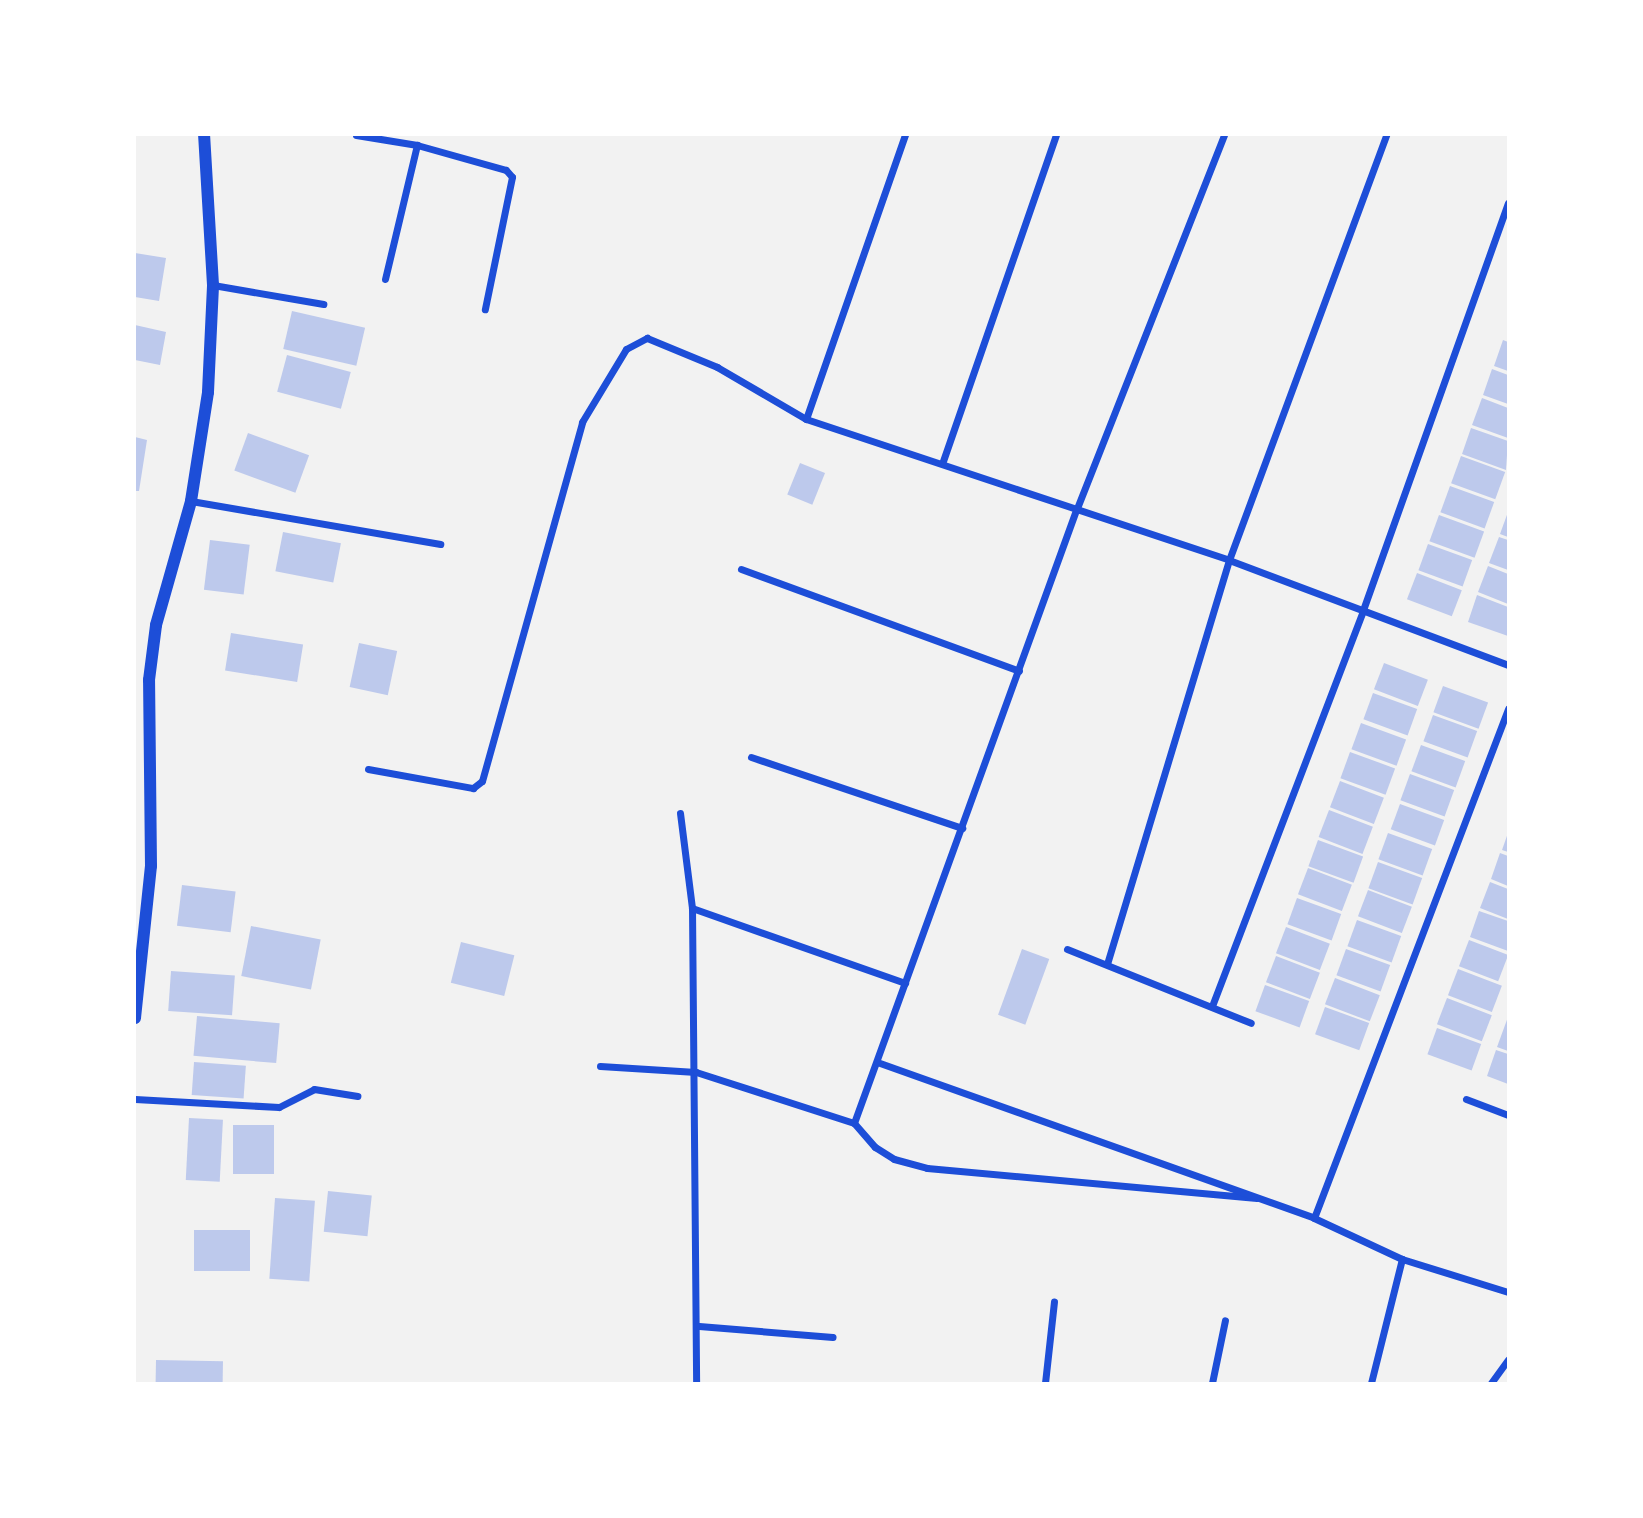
<!DOCTYPE html>
<html>
<head>
<meta charset="utf-8">
<style>
  body { margin:0 }
  #map { position:relative; width:1643px; height:1518px; overflow:hidden; background:#f2f2f2; font-family:"Roboto Serif",serif }
  div>[style] { position:absolute }
  .building>* { inset:0; background:#bdc9ec; transform-origin:0 0 }
  .minor>* { height:7px; margin:-3.5px; padding:0 3.5px; transform-origin:3.5px; border-radius:3.5px; background:#1d4ed8 }
  .tertiary>* { height:12px; margin:-6px; padding:0 6px; transform-origin:6px; border-radius:6px; background:#1d4ed8 }
  span { translate:-50% -50%; white-space:nowrap; text-align:center; line-height:1.15; -webkit-text-stroke:7px #fff; paint-order:stroke }
  .frame { position:absolute; inset:0; border:136px solid #fff; pointer-events:none }
</style>
</head>
<body>
<div id="map">
  <div class="building">
    <div style="clip-path:polygon(135px 253px,166px 258px,159px 301px,135px 297px)"></div>
    <div style="left:292px;top:311px;width:75px;height:39px;rotate:13deg"></div>
    <div style="clip-path:polygon(135px 325px,166px 332px,160px 365px,135px 360px)"></div>
    <div style="clip-path:polygon(1503px 340px,1508px 342px,1508px 371px,1494px 366px)"></div>
    <div style="left:287px;top:355px;width:66px;height:38px;rotate:15deg"></div>
    <div style="clip-path:polygon(1492px 369px,1508px 375px,1508px 404px,1483px 395px)"></div>
    <div style="clip-path:polygon(1482px 398px,1508px 408px,1508px 438px,1472px 425px)"></div>
    <div style="clip-path:polygon(1471px 428px,1508px 441px,1506px 470px,1462px 454px)"></div>
    <div style="left:248px;top:433px;width:65px;height:40px;rotate:20deg"></div>
    <div style="clip-path:polygon(135px 437px,147px 440px,139px 491px,135px 491px)"></div>
    <div style="left:1461px;top:456px;width:47px;height:29px;rotate:20deg"></div>
    <div style="left:800px;top:463px;width:27px;height:34px;rotate:22deg"></div>
    <div style="left:1450px;top:486px;width:47px;height:28px;rotate:20deg"></div>
    <div style="clip-path:polygon(1508px 512px,1508px 537px,1500px 534px)"></div>
    <div style="left:1439px;top:515px;width:48px;height:28px;rotate:20deg"></div>
    <div style="left:283px;top:532px;width:59px;height:40px;rotate:11deg"></div>
    <div style="clip-path:polygon(1499px 537px,1508px 540px,1508px 570px,1489px 563px)"></div>
    <div style="left:210px;top:540px;width:40px;height:50px;rotate:7deg"></div>
    <div style="left:1428px;top:544px;width:47px;height:28px;rotate:20deg"></div>
    <div style="clip-path:polygon(1488px 566px,1508px 574px,1508px 604px,1478px 592px)"></div>
    <div style="left:1417px;top:573px;width:48px;height:28px;rotate:21deg"></div>
    <div style="clip-path:polygon(1477px 595px,1508px 607px,1508px 636px,1468px 622px)"></div>
    <div style="left:231px;top:633px;width:73px;height:38px;rotate:9deg"></div>
    <div style="left:359px;top:643px;width:39px;height:45px;rotate:12deg"></div>
    <div style="left:1384px;top:663px;width:47px;height:28px;rotate:21deg"></div>
    <div style="left:1443px;top:686px;width:48px;height:28px;rotate:20deg"></div>
    <div style="left:1373px;top:693px;width:47px;height:28px;rotate:20deg"></div>
    <div style="left:1433px;top:715px;width:47px;height:28px;rotate:20deg"></div>
    <div style="left:1361px;top:723px;width:48px;height:28px;rotate:20deg"></div>
    <div style="left:1421px;top:745px;width:47px;height:28px;rotate:20deg"></div>
    <div style="left:1350px;top:752px;width:48px;height:28px;rotate:20deg"></div>
    <div style="left:1410px;top:774px;width:47px;height:28px;rotate:20deg"></div>
    <div style="left:1340px;top:781px;width:47px;height:28px;rotate:21deg"></div>
    <div style="left:1400px;top:804px;width:47px;height:27px;rotate:20deg"></div>
    <div style="left:1329px;top:810px;width:47px;height:29px;rotate:21deg"></div>
    <div style="left:1388px;top:833px;width:47px;height:28px;rotate:20deg"></div>
    <div style="clip-path:polygon(1508px 833px,1508px 852px,1502px 850px)"></div>
    <div style="left:1318px;top:840px;width:48px;height:28px;rotate:20deg"></div>
    <div style="clip-path:polygon(1500px 853px,1508px 856px,1508px 886px,1491px 879px)"></div>
    <div style="left:1378px;top:862px;width:47px;height:28px;rotate:20deg"></div>
    <div style="left:1308px;top:868px;width:47px;height:28px;rotate:21deg"></div>
    <div style="clip-path:polygon(1490px 882px,1508px 889px,1508px 919px,1480px 908px)"></div>
    <div style="left:182px;top:885px;width:54px;height:41px;rotate:7deg"></div>
    <div style="left:1368px;top:890px;width:47px;height:28px;rotate:21deg"></div>
    <div style="left:1297px;top:898px;width:47px;height:28px;rotate:20deg"></div>
    <div style="clip-path:polygon(1479px 911px,1508px 921px,1508px 951px,1470px 937px)"></div>
    <div style="left:1357px;top:920px;width:47px;height:28px;rotate:20deg"></div>
    <div style="left:251px;top:926px;width:71px;height:51px;rotate:11deg"></div>
    <div style="left:1286px;top:927px;width:47px;height:28px;rotate:21deg"></div>
    <div style="left:1469px;top:940px;width:42px;height:28px;rotate:21deg"></div>
    <div style="left:461px;top:942px;width:55px;height:42px;rotate:14deg"></div>
    <div style="left:1022px;top:949px;width:29px;height:70px;rotate:20deg"></div>
    <div style="left:1346px;top:949px;width:47px;height:28px;rotate:20deg"></div>
    <div style="left:1276px;top:956px;width:47px;height:28px;rotate:21deg"></div>
    <div style="left:1458px;top:969px;width:47px;height:28px;rotate:21deg"></div>
    <div style="left:171px;top:971px;width:64px;height:40px;rotate:4deg"></div>
    <div style="left:1335px;top:978px;width:48px;height:28px;rotate:21deg"></div>
    <div style="left:1265px;top:985px;width:47px;height:28px;rotate:20deg"></div>
    <div style="left:1447px;top:998px;width:48px;height:28px;rotate:21deg"></div>
    <div style="left:1325px;top:1007px;width:47px;height:29px;rotate:20deg"></div>
    <div style="left:197px;top:1016px;width:83px;height:40px;rotate:5deg"></div>
    <div style="clip-path:polygon(1508px 1017px,1508px 1051px,1497px 1047px)"></div>
    <div style="left:1437px;top:1028px;width:47px;height:28px;rotate:20deg"></div>
    <div style="clip-path:polygon(1496px 1050px,1508px 1054px,1508px 1084px,1487px 1076px)"></div>
    <div style="left:194px;top:1062px;width:52px;height:33px;rotate:4deg"></div>
    <div style="left:189px;top:1118px;width:34px;height:62px;rotate:3deg"></div>
    <div style="left:233px;top:1125px;width:41px;height:49px"></div>
    <div style="left:328px;top:1191px;width:44px;height:41px;rotate:6deg"></div>
    <div style="left:275px;top:1198px;width:40px;height:81px;rotate:4deg"></div>
    <div style="left:194px;top:1230px;width:56px;height:41px"></div>
    <div style="left:156px;top:1360px;width:67px;height:23px;rotate:1deg"></div>
  </div>
  <div class="minor">
    <div style="left:356px;top:135px;width:62px;rotate:9.3deg"></div>
    <div style="left:417px;top:145px;width:92px;rotate:15.7deg"></div>
    <div style="left:506px;top:170px;width:9px;rotate:49deg"></div>
    <div style="left:512px;top:177px;width:135px;rotate:101.6deg"></div>
    <div style="left:1224px;top:135px;width:403px;rotate:111.5deg"></div>
    <div style="left:1076px;top:510px;width:652px;rotate:109.91deg"></div>
    <div style="left:854px;top:1123px;width:32px;rotate:49deg"></div>
    <div style="left:875px;top:1147px;width:22px;rotate:32deg"></div>
    <div style="left:894px;top:1159px;width:34px;rotate:15deg"></div>
    <div style="left:927px;top:1168px;width:331px;rotate:5.2deg"></div>
    <div style="left:385px;top:279px;width:138px;rotate:-76.6deg"></div>
    <div style="left:213px;top:285px;width:112px;rotate:9.8deg"></div>
    <div style="left:806px;top:419px;width:301px;rotate:-70.8deg"></div>
    <div style="left:943px;top:461px;width:345px;rotate:-70.9deg"></div>
    <div style="left:191px;top:501px;width:253px;rotate:9.8deg"></div>
    <div style="left:741px;top:569px;width:296px;rotate:20.1deg"></div>
    <div style="left:751px;top:757px;width:223px;rotate:18.6deg"></div>
    <div style="left:368px;top:769px;width:107px;rotate:10.3deg"></div>
    <div style="left:473px;top:788px;width:11px;rotate:-38deg"></div>
    <div style="left:482px;top:781px;width:373px;rotate:-74.4deg"></div>
    <div style="left:582px;top:422px;width:85px;rotate:-58.9deg"></div>
    <div style="left:626px;top:349px;width:24px;rotate:-28deg"></div>
    <div style="left:647px;top:338px;width:76px;rotate:22.5deg"></div>
    <div style="left:717px;top:367px;width:103px;rotate:30.3deg"></div>
    <div style="left:806px;top:419px;width:446px;rotate:18.4deg"></div>
    <div style="left:1229px;top:560px;width:298px;rotate:20.6deg"></div>
    <div style="left:680px;top:813px;width:96px;rotate:82.8deg"></div>
    <div style="left:692px;top:908px;width:475px;rotate:89.5deg"></div>
    <div style="left:692px;top:908px;width:226px;rotate:19.4deg"></div>
    <div style="left:1067px;top:949px;width:198px;rotate:21.9deg"></div>
    <div style="left:1107px;top:964px;width:422px;rotate:-73.2deg"></div>
    <div style="left:1229px;top:560px;width:453px;rotate:-69.7deg"></div>
    <div style="left:1212px;top:1006px;width:424px;rotate:-69.1deg"></div>
    <div style="left:1363px;top:610px;width:432px;rotate:-70.4deg"></div>
    <div style="left:877px;top:1062px;width:464px;rotate:19.6deg"></div>
    <div style="left:1314px;top:1218px;width:97px;rotate:25deg"></div>
    <div style="left:1402px;top:1259px;width:111px;rotate:17.3deg"></div>
    <div style="left:600px;top:1066px;width:96px;rotate:3.6deg"></div>
    <div style="left:696px;top:1072px;width:166px;rotate:17.9deg"></div>
    <div style="left:135px;top:1099px;width:144px;rotate:3.2deg"></div>
    <div style="left:279px;top:1107px;width:39px;rotate:-27deg"></div>
    <div style="left:314px;top:1089px;width:44px;rotate:9.2deg"></div>
    <div style="left:1466px;top:1099px;width:45px;rotate:20.9deg"></div>
    <div style="left:1314px;top:1218px;width:545px;rotate:-69.14deg"></div>
    <div style="left:699px;top:1326px;width:134px;rotate:4.7deg"></div>
    <div style="left:1045px;top:1383px;width:82px;rotate:-83.7deg"></div>
    <div style="left:1212px;top:1383px;width:64px;rotate:-78.3deg"></div>
    <div style="left:1371px;top:1383px;width:128px;rotate:-76deg"></div>
    <div style="left:1491px;top:1383px;width:29px;rotate:-54deg"></div>
  </div>
  <div class="tertiary">
    <div style="left:135px;top:1018px;width:153px;rotate:-84deg"></div>
    <div style="left:151px;top:866px;width:186px;rotate:-90.6deg"></div>
    <div style="left:149px;top:680px;width:55px;rotate:-82.7deg"></div>
    <div style="left:156px;top:625px;width:129px;rotate:-74.2deg"></div>
    <div style="left:191px;top:501px;width:110px;rotate:-81.1deg"></div>
    <div style="left:208px;top:392px;width:107px;rotate:-87.3deg"></div>
    <div style="left:213px;top:285px;width:150px;rotate:-93.4deg"></div>
  </div>
  <div class="frame"></div>
</div>
</body>
</html>
